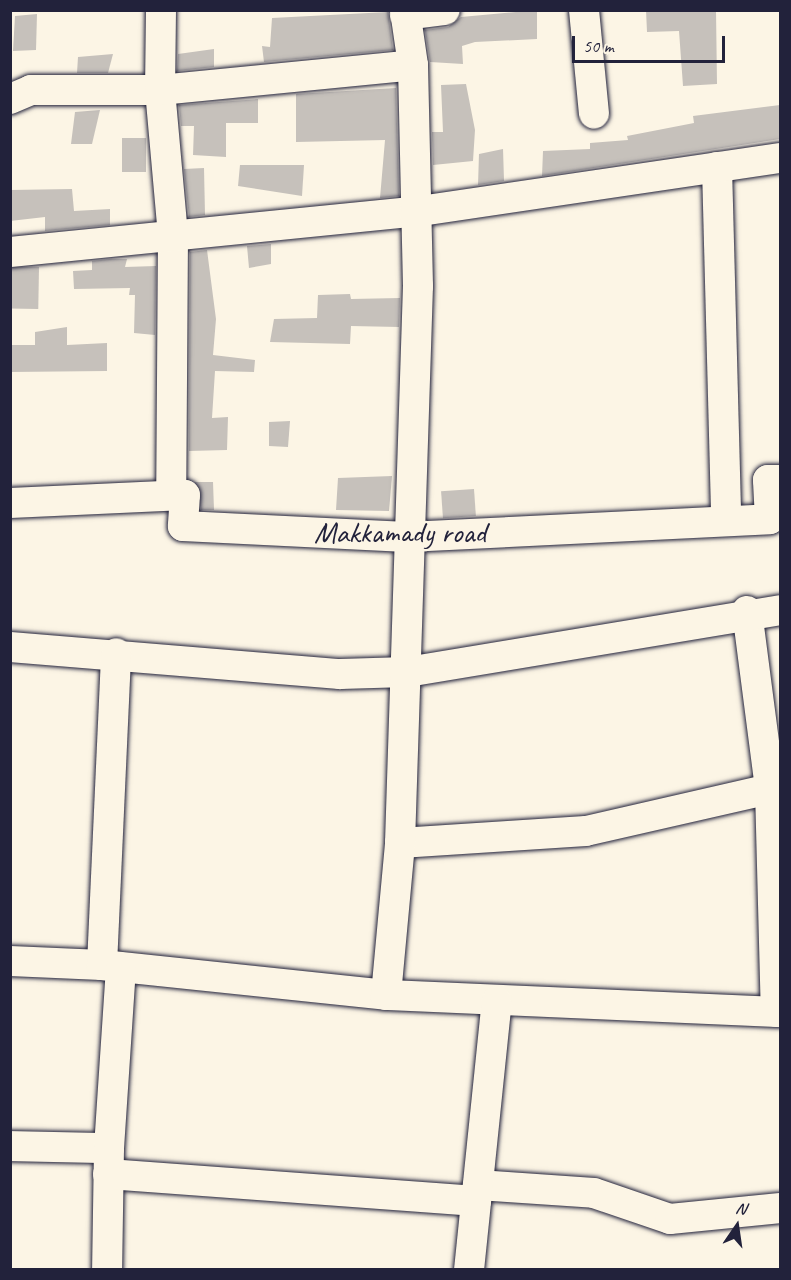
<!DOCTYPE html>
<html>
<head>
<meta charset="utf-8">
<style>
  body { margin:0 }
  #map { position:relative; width:791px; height:1280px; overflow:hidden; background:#fcf5e5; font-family:Caveat,sans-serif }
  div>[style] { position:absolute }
  .building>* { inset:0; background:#c6c1bb; transform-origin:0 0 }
  .roads { filter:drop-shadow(0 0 2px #22223b) drop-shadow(0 0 2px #22223b) }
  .minor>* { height:30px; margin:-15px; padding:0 15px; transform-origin:15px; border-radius:15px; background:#fcf5e5 }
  span { translate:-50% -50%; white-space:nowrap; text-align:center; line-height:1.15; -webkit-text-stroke:4.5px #fcf5e5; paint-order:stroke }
  .street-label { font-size:30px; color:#22223b }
  .frame { position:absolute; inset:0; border:12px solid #22223b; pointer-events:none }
  .north { position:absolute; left:707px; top:1196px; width:60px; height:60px; -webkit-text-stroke:4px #fcf5e5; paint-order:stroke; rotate:13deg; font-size:16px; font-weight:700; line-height:24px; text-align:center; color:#22223b }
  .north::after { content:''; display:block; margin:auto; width:21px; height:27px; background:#22223b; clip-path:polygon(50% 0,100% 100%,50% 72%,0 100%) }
  .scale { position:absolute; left:572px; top:36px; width:153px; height:27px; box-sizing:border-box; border:3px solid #22223b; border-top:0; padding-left:8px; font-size:18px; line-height:21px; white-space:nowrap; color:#22223b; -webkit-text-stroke:4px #fcf5e5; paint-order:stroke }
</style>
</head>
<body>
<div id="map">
  <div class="building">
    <div style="clip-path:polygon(537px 10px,537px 39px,475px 42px,462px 46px,463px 64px,430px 62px,425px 30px,448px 27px,461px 17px)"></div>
    <div style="clip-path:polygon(646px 10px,716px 10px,717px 84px,683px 86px,679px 31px,647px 32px)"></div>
    <div style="clip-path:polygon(388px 12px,393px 50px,264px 62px,262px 46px,270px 47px,272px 18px)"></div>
    <div style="clip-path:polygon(37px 14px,36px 50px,13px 51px,15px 16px)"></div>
    <div style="clip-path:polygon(214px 49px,214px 67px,177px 71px,178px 54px)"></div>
    <div style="clip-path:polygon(113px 54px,108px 73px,77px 73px,78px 57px)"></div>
    <div style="clip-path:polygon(466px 84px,475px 130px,473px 161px,433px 165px,432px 132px,443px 132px,441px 85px)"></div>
    <div style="clip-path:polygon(396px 88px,399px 196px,380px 198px,385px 140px,296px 142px,296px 94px)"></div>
    <div style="clip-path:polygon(258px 99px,258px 123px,226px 123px,226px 157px,193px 155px,194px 126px,181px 126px,179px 105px)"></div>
    <div style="clip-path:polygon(780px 105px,780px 139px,542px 176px,543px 151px,590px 149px,590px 143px,628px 140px,627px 136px,694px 123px,693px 116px)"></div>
    <div style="clip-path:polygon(100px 110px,92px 144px,71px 144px,75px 112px)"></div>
    <div style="left:122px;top:138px;width:24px;height:34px"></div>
    <div style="clip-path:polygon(503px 149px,504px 181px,478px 185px,479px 154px)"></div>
    <div style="clip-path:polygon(240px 165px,304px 165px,302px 196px,238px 186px)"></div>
    <div style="clip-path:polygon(204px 168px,205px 215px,189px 217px,184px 169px)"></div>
    <div style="clip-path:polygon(72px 189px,74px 211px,110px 209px,110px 225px,45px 231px,45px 217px,10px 221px,10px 190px)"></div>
    <div style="clip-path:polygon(271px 244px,271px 264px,249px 268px,247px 246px)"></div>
    <div style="clip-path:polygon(207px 250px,216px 319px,213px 355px,255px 360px,254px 372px,215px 371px,212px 418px,228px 417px,227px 450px,189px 451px,190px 252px)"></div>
    <div style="clip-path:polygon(110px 259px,127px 259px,125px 267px,156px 266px,155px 335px,134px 333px,135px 295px,129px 295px,130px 288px,74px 289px,73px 271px,92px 270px,92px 261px)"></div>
    <div style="left:39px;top:267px;width:42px;height:29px;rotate:91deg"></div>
    <div style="clip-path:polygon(350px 294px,351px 299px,400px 298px,399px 327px,351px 326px,350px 344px,270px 342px,274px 319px,317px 318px,318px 295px)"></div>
    <div style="clip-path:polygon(67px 327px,67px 345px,107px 343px,107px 371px,10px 372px,10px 345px,35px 345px,35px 332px)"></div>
    <div style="clip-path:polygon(290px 421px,288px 447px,269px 446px,269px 422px)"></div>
    <div style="clip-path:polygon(392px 476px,389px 511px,336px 510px,338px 478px)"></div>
    <div style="clip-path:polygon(195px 482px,213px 482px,214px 510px,201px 510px)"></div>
    <div style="left:474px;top:489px;width:27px;height:33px;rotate:86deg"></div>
  </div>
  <div class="roads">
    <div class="minor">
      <div style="left:161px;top:10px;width:80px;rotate:90.7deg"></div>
      <div style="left:160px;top:90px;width:147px;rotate:84.9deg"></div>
      <div style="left:173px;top:236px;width:259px;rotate:90.4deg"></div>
      <div style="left:584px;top:10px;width:104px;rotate:84.5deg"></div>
      <div style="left:405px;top:15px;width:40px;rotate:-7.1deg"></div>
      <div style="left:10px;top:99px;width:23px;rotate:-23deg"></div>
      <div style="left:31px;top:90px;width:129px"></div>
      <div style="left:160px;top:90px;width:254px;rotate:-5.6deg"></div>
      <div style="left:717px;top:167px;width:354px;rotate:88.5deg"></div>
      <div style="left:10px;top:252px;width:406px;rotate:-5.7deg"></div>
      <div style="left:414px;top:212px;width:370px;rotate:-8.4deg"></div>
      <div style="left:10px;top:503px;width:175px;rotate:-2.6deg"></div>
      <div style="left:185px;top:495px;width:31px;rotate:94deg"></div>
      <div style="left:183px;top:526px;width:224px;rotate:2.8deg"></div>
      <div style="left:407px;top:537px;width:363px;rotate:-2.8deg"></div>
      <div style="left:770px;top:519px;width:39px;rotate:-93deg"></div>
      <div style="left:768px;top:480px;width:12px"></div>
      <div style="left:747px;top:611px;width:179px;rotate:82.6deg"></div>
      <div style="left:770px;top:789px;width:223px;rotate:88.5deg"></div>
      <div style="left:10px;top:647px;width:331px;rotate:4.7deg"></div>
      <div style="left:340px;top:674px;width:67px;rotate:-1.7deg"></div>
      <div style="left:407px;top:672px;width:378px;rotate:-9.4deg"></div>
      <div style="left:400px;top:843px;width:186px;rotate:-3.7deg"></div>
      <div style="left:586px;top:831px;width:189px;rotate:-12.9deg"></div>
      <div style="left:10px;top:961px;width:92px;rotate:2.5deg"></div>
      <div style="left:102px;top:965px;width:286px;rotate:6deg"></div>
      <div style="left:386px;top:995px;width:394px;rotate:2.5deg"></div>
      <div style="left:102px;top:965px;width:312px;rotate:-87.4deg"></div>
      <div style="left:386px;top:995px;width:153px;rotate:-84.7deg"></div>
      <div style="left:400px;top:843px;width:557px;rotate:-88.15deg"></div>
      <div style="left:418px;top:286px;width:221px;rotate:-91.3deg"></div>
      <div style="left:413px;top:65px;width:56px;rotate:-98.3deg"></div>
      <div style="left:10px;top:1146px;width:99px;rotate:1.2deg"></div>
      <div style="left:109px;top:1148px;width:122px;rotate:90.9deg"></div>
      <div style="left:109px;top:1148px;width:181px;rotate:-86.2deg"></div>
      <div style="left:108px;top:1174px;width:369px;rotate:4.2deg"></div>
      <div style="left:478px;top:1185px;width:116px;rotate:3.9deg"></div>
      <div style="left:594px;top:1193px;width:80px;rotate:18.9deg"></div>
      <div style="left:670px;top:1219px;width:111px;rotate:-5.7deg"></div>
      <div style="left:469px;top:1270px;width:270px;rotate:-84.1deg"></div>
    </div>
  </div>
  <div class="street-label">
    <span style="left:400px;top:532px">Makkamady road</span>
  </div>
  <div class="frame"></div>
  <div class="north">N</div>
  <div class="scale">50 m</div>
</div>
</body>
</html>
